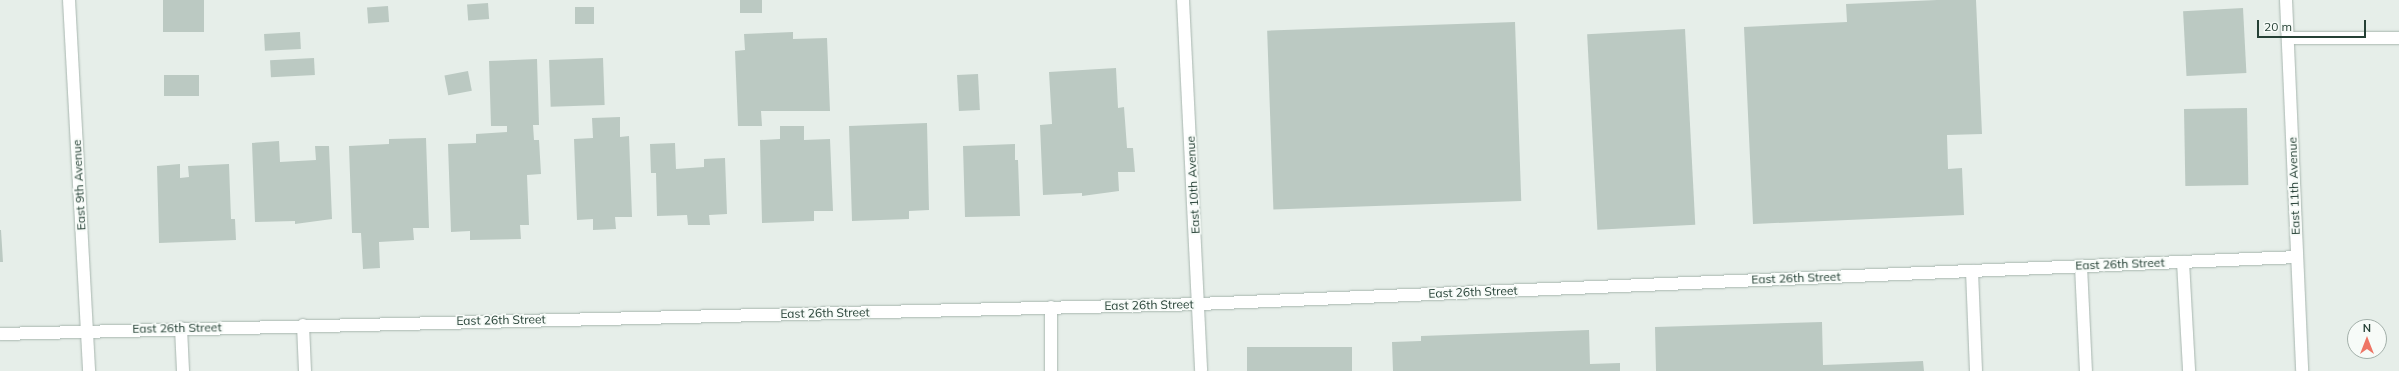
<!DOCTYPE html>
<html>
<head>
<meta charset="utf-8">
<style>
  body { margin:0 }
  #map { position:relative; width:2399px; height:371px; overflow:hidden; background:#e6eee9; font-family:Mulish,sans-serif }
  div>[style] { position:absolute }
  .building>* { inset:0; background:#bbc9c2; transform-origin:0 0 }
  .roads { filter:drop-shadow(0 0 1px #a8b6af) drop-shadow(0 0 1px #a8b6af) }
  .lane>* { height:12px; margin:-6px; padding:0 6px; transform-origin:6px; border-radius:6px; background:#fff }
  .street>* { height:12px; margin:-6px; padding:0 6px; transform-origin:6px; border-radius:6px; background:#fff }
  .secondary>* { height:12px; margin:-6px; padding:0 6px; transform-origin:6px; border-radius:6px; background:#fff }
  span { translate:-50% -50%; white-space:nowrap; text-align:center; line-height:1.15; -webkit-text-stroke:3.5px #f7fbf8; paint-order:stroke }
  .street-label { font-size:12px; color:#254035 }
  .north { position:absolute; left:2347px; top:319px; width:40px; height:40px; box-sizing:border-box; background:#f7fbf8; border:1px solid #a3b0aa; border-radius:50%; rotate:0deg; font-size:11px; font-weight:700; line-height:16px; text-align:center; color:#254035 }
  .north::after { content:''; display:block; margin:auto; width:14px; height:18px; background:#ee7565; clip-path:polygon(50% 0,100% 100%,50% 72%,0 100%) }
  .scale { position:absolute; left:2257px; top:20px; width:109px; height:18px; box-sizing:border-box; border:2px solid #254035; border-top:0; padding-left:5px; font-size:12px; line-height:14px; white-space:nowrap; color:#254035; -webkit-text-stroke:3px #f7fbf8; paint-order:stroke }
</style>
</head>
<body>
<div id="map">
  <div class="building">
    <div style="left:163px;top:0;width:41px;height:32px"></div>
    <div style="left:740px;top:0;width:22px;height:13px"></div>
    <div style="clip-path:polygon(1937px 0,1976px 0,1982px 134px,1947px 135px,1948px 169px,1962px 168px,1964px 215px,1753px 224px,1744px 27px,1847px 22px,1846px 4px)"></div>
    <div style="left:488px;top:3px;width:16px;height:21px;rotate:86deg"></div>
    <div style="left:388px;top:6px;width:16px;height:21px;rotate:86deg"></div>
    <div style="left:575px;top:7px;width:19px;height:17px"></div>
    <div style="left:2243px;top:8px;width:65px;height:60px;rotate:87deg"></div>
    <div style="left:1515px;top:22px;width:179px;height:248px;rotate:88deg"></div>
    <div style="left:1685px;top:29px;width:196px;height:98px;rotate:87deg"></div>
    <div style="left:300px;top:32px;width:17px;height:36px;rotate:87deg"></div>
    <div style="clip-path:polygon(793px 32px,793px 39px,827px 38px,830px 111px,761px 111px,762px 126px,738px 126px,735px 51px,745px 50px,744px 34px)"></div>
    <div style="left:314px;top:58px;width:17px;height:44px;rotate:87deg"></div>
    <div style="left:603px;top:58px;width:47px;height:54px;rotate:88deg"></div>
    <div style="clip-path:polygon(537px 59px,539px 125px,533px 125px,534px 140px,539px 140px,541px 174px,527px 175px,529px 225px,520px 225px,521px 239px,470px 240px,470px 231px,451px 232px,448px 144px,476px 143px,476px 134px,507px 132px,507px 126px,491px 126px,489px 61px)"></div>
    <div style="clip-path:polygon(1116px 68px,1118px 108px,1124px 107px,1127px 148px,1133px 148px,1135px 172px,1118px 172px,1119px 191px,1082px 196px,1082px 193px,1043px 195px,1040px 125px,1052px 124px,1049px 72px)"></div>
    <div style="left:468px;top:71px;width:20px;height:24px;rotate:79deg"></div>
    <div style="left:978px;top:74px;width:36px;height:21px;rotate:87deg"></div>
    <div style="left:199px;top:75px;width:21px;height:35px;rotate:90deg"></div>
    <div style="left:2247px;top:108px;width:77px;height:63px;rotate:89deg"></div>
    <div style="clip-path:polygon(620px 117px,620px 137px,629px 136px,632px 217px,615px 217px,616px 229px,593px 230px,593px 219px,577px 220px,574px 139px,593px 138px,592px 118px)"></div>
    <div style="clip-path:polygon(927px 123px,929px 210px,909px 211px,909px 219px,852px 221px,849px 126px)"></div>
    <div style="clip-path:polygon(780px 126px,804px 126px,804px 140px,830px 139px,833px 211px,814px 211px,814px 221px,762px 223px,760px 140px,780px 139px)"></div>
    <div style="clip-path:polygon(426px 138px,429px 228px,413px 228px,414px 240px,379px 242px,380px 268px,363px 269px,361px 233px,352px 233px,349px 146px,389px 144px,389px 139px)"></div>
    <div style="clip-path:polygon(279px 141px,280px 162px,316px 160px,315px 146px,329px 146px,332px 219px,295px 224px,295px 221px,255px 222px,252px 143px)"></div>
    <div style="clip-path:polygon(675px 143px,676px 169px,704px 167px,704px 159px,725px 158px,727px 214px,709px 215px,710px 225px,688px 225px,687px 215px,657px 216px,656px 173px,651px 173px,650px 144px)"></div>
    <div style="clip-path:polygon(1015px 144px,1015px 160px,1018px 160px,1020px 216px,965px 217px,963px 146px)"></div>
    <div style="clip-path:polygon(180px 164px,180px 178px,189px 177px,188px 166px,229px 164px,231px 219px,235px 219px,236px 240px,159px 243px,157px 166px)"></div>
    <div style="clip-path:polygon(0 230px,1px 230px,3px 262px,0 262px)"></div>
    <div style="clip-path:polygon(1822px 322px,1823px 365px,1923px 361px,1924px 371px,1656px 371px,1655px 327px)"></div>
    <div style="clip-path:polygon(1589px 330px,1590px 364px,1620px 363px,1620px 371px,1393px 371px,1392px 342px,1421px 341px,1421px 336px)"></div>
    <div style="left:1352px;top:347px;width:24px;height:105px;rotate:90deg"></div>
  </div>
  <div class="roads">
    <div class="lane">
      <div style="left:2288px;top:38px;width:111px"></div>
      <div style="left:2183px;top:262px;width:109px;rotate:86.8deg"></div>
      <div style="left:2081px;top:266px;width:105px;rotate:87.3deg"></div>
      <div style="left:1972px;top:271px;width:100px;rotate:87.7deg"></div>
      <div style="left:303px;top:325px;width:46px;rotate:87.5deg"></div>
      <div style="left:181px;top:328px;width:43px;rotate:87.3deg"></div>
      <div style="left:1051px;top:371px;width:64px;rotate:-90deg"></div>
    </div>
    <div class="street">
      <div style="left:69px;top:0;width:372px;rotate:86.9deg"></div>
      <div style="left:2286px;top:0;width:371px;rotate:87.5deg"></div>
      <div style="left:0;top:334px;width:1199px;rotate:-1.43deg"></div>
      <div style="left:1199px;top:304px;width:1099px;rotate:-2.45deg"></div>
    </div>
    <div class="secondary">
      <div style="left:1183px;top:0;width:371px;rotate:87.2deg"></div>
    </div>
  </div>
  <div class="street-label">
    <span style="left:79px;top:185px;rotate:-93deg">East 9th Avenue</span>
    <span style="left:1193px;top:185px;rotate:-93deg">East 10th Avenue</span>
    <span style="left:2294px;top:186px;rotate:-92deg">East 11th Avenue</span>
    <span style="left:2120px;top:264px;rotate:-2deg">East 26th Street</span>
    <span style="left:1796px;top:278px;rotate:-2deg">East 26th Street</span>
    <span style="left:1473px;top:292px;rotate:-2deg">East 26th Street</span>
    <span style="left:1149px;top:305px;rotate:-1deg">East 26th Street</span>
    <span style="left:825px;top:313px;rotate:-1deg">East 26th Street</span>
    <span style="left:501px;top:320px;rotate:-1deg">East 26th Street</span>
    <span style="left:177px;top:328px;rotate:-1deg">East 26th Street</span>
  </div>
  <div class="north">N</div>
  <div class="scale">20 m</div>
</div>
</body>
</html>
